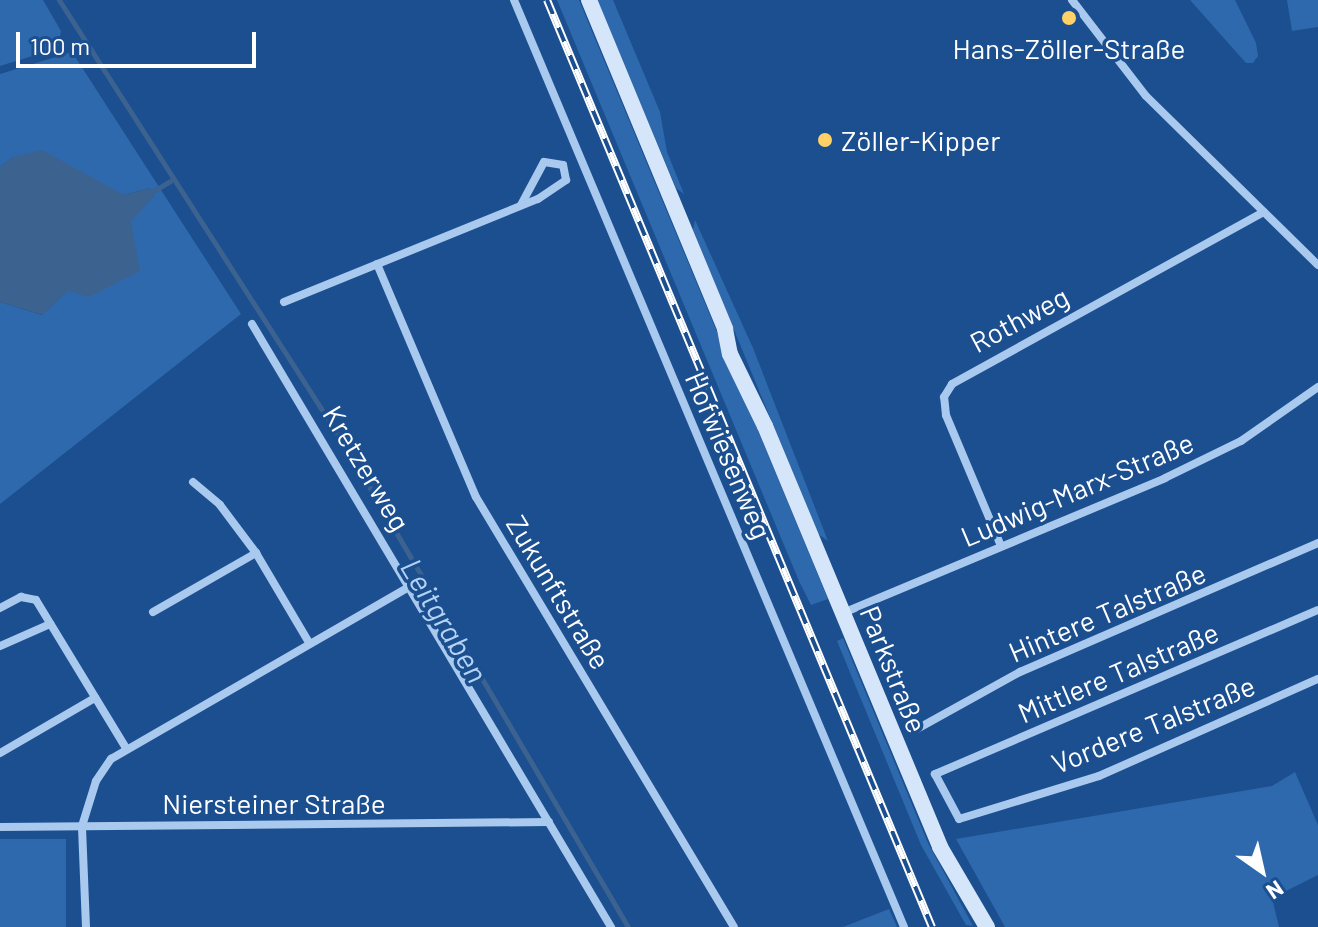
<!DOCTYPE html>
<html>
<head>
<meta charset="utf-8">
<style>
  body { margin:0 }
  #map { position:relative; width:1318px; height:927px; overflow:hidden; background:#1b4f8f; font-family:Barlow,sans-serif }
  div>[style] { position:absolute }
  .green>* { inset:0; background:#2e69ad; transform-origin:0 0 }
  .water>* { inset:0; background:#3c6290 }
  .stream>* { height:5px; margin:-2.5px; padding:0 2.5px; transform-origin:2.5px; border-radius:2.5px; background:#3c6290 }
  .street>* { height:8px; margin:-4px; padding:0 4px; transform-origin:4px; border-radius:4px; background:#a9c9ee }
  .secondary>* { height:16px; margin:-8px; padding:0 8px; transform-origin:8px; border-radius:8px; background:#d6e6fa }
  .rail>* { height:8px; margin-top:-4px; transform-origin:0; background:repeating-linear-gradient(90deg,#1b4f8f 0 15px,#fff 0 30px); box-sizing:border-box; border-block:2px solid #fff }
  .dots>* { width:22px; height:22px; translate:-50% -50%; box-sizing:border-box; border:4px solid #1b4f8f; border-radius:50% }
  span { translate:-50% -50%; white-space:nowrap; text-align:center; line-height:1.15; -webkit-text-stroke:7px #1b4f8f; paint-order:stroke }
  .poi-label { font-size:28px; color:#fff }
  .left { translate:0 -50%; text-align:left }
  .street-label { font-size:28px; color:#fff }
  .water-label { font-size:30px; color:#b5d3f5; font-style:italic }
  .north { position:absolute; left:1222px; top:831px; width:80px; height:80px; -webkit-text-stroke:6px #1b4f8f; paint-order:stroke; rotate:146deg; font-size:22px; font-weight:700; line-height:32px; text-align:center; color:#fff }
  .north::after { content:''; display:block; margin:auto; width:28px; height:36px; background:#fff; clip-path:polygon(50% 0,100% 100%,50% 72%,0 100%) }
  .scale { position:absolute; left:16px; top:32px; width:240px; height:36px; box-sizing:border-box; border:4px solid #fff; border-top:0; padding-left:10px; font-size:24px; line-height:28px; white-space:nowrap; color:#fff; -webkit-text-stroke:6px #1b4f8f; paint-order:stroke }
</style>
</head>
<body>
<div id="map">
  <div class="green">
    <div style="clip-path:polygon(0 0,43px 0,61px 31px,58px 48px,0 66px)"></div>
    <div style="clip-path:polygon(557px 0,579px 0,828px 599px,811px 605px,799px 581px)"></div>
    <div style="clip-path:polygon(597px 0,613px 0,660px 112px,667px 152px,684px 194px,676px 188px)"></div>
    <div style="clip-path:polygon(1190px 0,1235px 0,1256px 43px,1258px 56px,1253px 63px,1246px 63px)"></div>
    <div style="clip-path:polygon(1287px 0,1318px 0,1318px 27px,1292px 31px)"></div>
    <div style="clip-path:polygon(72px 52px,241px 314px,0 504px,0 302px,42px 315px,154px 196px,150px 188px,124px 195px,13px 157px,0 167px,0 74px)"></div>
    <div style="clip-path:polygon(695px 220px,753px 348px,828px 541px,818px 534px,693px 230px)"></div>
    <div style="clip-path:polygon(843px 638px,928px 843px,973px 926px,966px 925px,921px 845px,837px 641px)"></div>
    <div style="clip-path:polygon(1295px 772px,1318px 825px,1318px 875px,1272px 898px,1279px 927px,1005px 927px,956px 839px,1272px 786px)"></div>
    <div style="left:0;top:839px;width:66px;height:88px"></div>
    <div style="clip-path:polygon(889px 909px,897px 927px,843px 927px)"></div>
  </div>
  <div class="water">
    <div style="clip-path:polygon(42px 150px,124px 195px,150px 188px,154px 196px,131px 221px,140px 271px,89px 297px,68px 291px,43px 315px,0 302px,0 167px,13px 157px)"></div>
  </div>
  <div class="stream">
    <div style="left:59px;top:0;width:533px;rotate:57.32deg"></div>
    <div style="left:347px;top:449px;width:554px;rotate:59.55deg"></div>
    <div style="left:152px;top:192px;width:21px;rotate:-31deg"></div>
  </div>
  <div class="street">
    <div style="left:514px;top:0;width:1006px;rotate:67.18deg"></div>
    <div style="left:1072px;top:0;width:121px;rotate:52.4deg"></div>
    <div style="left:1146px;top:96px;width:241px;rotate:44.5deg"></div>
    <div style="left:377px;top:264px;width:253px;rotate:67deg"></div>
    <div style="left:476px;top:497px;width:501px;rotate:59.04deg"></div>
    <div style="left:284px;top:302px;width:274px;rotate:-22.1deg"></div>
    <div style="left:538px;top:199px;width:34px;rotate:-34deg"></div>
    <div style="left:566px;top:180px;width:15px;rotate:-101deg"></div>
    <div style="left:563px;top:165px;width:19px;rotate:-171deg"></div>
    <div style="left:544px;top:162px;width:49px;rotate:118.1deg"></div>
    <div style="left:252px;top:324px;width:702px;rotate:59.23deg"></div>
    <div style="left:193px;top:482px;width:35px;rotate:40deg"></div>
    <div style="left:220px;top:505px;width:60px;rotate:53.1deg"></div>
    <div style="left:256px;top:553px;width:102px;rotate:59.4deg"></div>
    <div style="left:1001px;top:546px;width:142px;rotate:-112.8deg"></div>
    <div style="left:946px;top:415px;width:18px;rotate:-96deg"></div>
    <div style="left:944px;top:397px;width:15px;rotate:-58deg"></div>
    <div style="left:952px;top:384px;width:356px;rotate:-28.9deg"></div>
    <div style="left:0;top:608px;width:24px;rotate:-28deg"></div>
    <div style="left:21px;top:597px;width:15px;rotate:11deg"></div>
    <div style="left:36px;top:600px;width:173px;rotate:58.7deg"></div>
    <div style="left:1318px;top:610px;width:417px;rotate:156.8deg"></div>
    <div style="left:935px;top:774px;width:51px;rotate:61.9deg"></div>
    <div style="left:959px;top:819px;width:146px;rotate:-17.1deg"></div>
    <div style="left:1099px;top:776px;width:240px;rotate:-23.9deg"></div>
    <div style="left:153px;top:612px;width:119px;rotate:-29.8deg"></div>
    <div style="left:843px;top:613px;width:349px;rotate:-22.7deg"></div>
    <div style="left:1165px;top:478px;width:85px;rotate:-26deg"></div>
    <div style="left:1241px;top:441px;width:94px;rotate:-35deg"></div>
    <div style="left:0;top:646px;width:55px;rotate:-23.7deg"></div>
    <div style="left:917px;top:729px;width:118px;rotate:-29deg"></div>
    <div style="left:1020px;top:672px;width:325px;rotate:-23.4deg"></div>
    <div style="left:0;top:753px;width:110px;rotate:-30.1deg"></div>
    <div style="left:0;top:827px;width:549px;rotate:-0.52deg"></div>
    <div style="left:86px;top:927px;width:101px;rotate:-92.3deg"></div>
    <div style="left:82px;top:826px;width:47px;rotate:-72.7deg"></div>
    <div style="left:96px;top:781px;width:27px;rotate:-56deg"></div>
    <div style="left:111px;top:759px;width:348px;rotate:-30deg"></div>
  </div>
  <div class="secondary">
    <div style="left:589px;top:0;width:356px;rotate:67.5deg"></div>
    <div style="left:725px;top:329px;width:25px;rotate:79deg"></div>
    <div style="left:730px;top:354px;width:80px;rotate:64.1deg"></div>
    <div style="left:765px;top:426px;width:456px;rotate:67.4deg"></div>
    <div style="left:940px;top:847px;width:93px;rotate:59.6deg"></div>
  </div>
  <div class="rail">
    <div style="left:547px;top:0;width:1004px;rotate:67.45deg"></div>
  </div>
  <div class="dots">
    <div style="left:1069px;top:18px;background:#ffd166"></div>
    <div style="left:825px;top:140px;background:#ffd166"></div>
  </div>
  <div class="poi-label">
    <span style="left:1069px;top:48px">Hans-Zöller-Straße</span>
    <span class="left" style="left:841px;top:140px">Zöller-Kipper</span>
  </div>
  <div class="street-label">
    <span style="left:1019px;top:319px;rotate:-28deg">Rothweg</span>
    <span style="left:729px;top:455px;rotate:67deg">Hofwiesenweg</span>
    <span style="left:367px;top:468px;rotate:59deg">Kretzerweg</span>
    <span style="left:1077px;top:489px;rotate:-23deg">Ludwig-Marx-Straße</span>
    <span style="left:559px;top:592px;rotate:59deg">Zukunftstraße</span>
    <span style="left:1107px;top:612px;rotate:-23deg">Hintere Talstraße</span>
    <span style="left:894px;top:669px;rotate:68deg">Parkstraße</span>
    <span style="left:1118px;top:672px;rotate:-23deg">Mittlere Talstraße</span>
    <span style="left:1153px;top:724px;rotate:-22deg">Vordere Talstraße</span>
    <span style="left:274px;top:803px">Niersteiner Straße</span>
  </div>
  <div class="water-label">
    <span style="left:445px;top:620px;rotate:59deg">Leitgraben</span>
  </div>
  <div class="north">N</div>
  <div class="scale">100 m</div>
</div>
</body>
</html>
